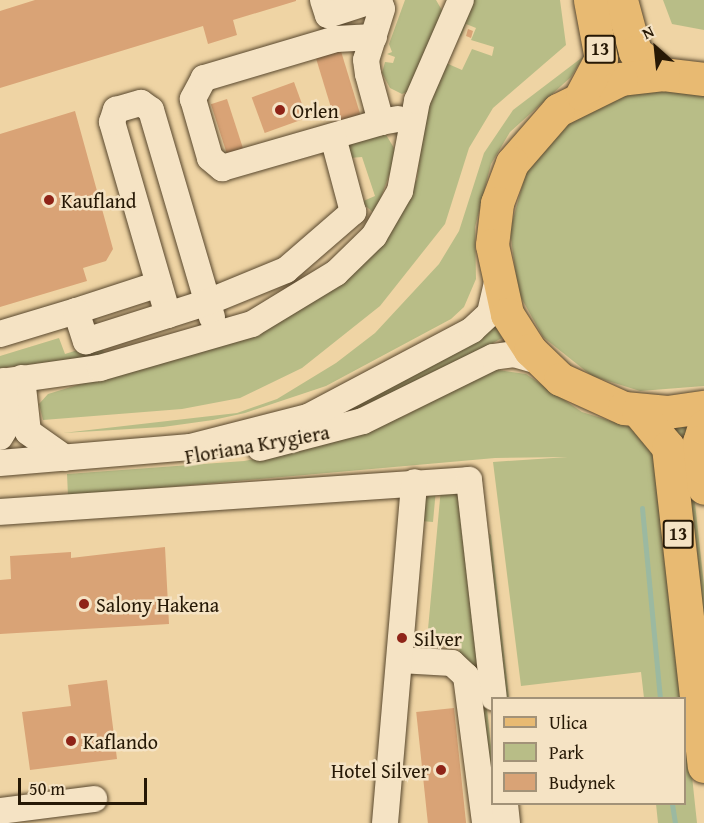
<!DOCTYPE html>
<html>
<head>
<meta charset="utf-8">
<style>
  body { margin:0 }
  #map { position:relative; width:704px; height:823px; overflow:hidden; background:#efd4a4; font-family:"Gentium Book Plus",serif }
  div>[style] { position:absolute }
  .green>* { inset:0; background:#b8bd87 }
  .stream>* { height:5px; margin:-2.5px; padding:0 2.5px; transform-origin:2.5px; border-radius:2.5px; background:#9bb9a1 }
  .building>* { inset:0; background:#d9a376; transform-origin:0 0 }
  .roads { filter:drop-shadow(0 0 2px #58472d) drop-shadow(0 0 2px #58472d) }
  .minor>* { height:26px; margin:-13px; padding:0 13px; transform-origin:13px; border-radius:13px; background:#f5e3c4 }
  .major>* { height:33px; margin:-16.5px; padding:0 16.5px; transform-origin:16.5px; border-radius:16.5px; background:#e8ba72 }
  .dots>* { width:16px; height:16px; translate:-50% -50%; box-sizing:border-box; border:3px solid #f5e3c4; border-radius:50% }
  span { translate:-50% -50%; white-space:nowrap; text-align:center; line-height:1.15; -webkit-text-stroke:5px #f5e3c4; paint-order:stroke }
  .shield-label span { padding:2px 4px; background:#f5e3c4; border:2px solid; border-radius:4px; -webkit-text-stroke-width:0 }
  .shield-label { font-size:18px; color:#261805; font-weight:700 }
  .poi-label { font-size:20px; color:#261805 }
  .left { translate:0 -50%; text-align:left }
  .right { translate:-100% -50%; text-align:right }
  .street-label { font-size:20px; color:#261805 }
  .legend { position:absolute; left:491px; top:697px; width:195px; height:108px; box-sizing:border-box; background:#f5e3c4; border:2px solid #a29278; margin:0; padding:8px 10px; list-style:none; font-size:18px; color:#261805 }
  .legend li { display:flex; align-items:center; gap:12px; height:30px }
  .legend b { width:30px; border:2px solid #a29278 }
  .north { position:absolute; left:626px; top:18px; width:60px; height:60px; -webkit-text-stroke:4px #f5e3c4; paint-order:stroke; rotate:333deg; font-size:16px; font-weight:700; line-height:24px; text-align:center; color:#261805 }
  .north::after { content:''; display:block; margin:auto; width:21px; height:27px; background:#261805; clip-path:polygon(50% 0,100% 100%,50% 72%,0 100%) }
  .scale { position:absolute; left:18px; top:778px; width:129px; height:27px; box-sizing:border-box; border:3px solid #261805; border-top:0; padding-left:8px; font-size:18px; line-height:21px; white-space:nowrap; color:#261805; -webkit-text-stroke:4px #f5e3c4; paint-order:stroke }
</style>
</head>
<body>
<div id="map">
  <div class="green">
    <div style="clip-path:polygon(405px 0,436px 0,443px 12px,411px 90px,402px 94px,390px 88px,382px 73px,385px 62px,393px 63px,395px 57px,387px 54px,392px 52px,389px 44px)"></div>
    <div style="clip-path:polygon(473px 0,560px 0,566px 45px,493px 108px,469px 148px,445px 224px,380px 306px,302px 368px,240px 398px,182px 409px,43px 420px,39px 404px,48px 394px,271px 326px,324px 294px,379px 248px,417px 179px,426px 107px,446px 63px,462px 70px,472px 49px,492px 56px,494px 47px,471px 40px,476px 28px,466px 24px,461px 37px,458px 33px)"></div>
    <div style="clip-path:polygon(663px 0,704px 0,704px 30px,672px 24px)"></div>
    <div style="clip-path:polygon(584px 56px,571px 77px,510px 132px,491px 164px,475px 227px,476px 279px,464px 307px,451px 319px,326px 386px,245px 413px,213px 420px,163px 427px,63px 433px,237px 413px,277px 399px,336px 363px,375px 333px,439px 264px,459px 231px,484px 153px,513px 110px)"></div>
    <div style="clip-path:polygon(676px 90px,704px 95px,704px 386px,640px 391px,592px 376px,543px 337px,518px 292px,510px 230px,527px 169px,568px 121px,637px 91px)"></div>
    <div style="clip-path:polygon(385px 133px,397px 153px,375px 214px,361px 202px,375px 196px,362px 157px,349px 158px,347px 145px)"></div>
    <div style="clip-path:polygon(496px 327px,502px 338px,445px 369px,365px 409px,312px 422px)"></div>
    <div style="clip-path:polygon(59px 338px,65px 354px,100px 343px,105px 355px,0 368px,0 356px)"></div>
    <div style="clip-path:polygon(491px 369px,526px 374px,582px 412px,630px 427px,652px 449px,683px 698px,644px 698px,641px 672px,521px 686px,493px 462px,568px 457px,495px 458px,68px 496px,67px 474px,244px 461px,320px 446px,406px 415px)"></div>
    <div style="clip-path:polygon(693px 424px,693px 485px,704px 585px,704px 673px,673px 426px)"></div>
    <div style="clip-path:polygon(454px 487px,462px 494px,466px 516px,492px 755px,492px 804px,498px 804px,500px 823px,491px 823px,474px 673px,459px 656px,460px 643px,427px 640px,441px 488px)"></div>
    <div style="clip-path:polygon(436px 489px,433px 522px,421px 521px,424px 500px)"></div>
    <div style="clip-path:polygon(489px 533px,491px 535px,509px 698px,502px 698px)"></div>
    <div style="clip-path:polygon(685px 711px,697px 823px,658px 823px,656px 804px,684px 804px)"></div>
  </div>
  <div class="stream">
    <div style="left:642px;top:508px;width:191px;rotate:84.6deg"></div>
    <div style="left:672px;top:804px;width:19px;rotate:81deg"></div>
  </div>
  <div class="building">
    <div style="clip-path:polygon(35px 0,296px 0,296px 1px,233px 20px,237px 35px,208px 44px,203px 26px,0 88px,0 11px)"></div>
    <div style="clip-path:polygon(468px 29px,473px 31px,471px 38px,466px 36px)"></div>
    <div style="left:340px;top:48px;width:77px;height:26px;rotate:73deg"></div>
    <div style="left:294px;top:82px;width:38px;height:45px;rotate:70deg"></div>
    <div style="left:227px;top:99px;width:52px;height:17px;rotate:72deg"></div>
    <div style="clip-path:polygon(75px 111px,113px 249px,106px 261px,83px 268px,87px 281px,0 307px,0 134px)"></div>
    <div style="clip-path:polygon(165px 547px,169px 624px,0 634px,0 580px,11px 579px,10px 556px,71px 552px,71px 558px)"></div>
    <div style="clip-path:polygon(107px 680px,117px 759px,30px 770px,22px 712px,71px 706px,68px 685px)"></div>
    <div style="left:454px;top:708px;width:116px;height:38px;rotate:84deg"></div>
  </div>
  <div class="roads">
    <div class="minor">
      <div style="left:323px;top:0;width:16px;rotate:72deg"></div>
      <div style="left:328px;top:15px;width:48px;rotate:-18.1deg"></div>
      <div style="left:379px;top:0;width:9px;rotate:72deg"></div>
      <div style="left:382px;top:9px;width:53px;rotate:107.4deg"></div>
      <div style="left:366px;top:60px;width:14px;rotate:82deg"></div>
      <div style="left:368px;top:74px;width:50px;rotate:74.8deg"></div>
      <div style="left:381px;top:122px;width:17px;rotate:-10deg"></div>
      <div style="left:374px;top:37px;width:38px;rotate:177deg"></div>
      <div style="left:336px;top:39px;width:138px;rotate:163.5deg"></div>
      <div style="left:204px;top:78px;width:24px;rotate:118deg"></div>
      <div style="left:193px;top:99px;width:61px;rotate:73.9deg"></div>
      <div style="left:210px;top:158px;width:16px;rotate:40deg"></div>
      <div style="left:222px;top:168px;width:166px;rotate:-16.1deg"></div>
      <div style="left:76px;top:311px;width:87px;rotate:-18deg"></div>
      <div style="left:168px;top:315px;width:201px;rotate:-106.2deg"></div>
      <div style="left:112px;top:122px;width:13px;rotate:-72deg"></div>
      <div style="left:116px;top:110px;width:26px;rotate:-16deg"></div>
      <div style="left:141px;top:103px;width:12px;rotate:35deg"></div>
      <div style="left:151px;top:110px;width:216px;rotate:73.6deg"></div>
      <div style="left:0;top:334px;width:79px;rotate:-16.8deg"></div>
      <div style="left:76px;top:311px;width:32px;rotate:72deg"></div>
      <div style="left:86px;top:341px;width:128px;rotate:-17.7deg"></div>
      <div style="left:208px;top:302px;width:84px;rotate:-22.3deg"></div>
      <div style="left:286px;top:270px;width:89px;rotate:-40.9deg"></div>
      <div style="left:353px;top:212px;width:78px;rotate:-104.9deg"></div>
      <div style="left:22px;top:378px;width:54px;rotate:83.7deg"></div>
      <div style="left:28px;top:432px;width:45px;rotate:35.1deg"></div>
      <div style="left:0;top:382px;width:101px;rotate:-8deg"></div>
      <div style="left:100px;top:368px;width:158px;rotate:-16.1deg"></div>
      <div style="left:252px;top:324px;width:98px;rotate:-31.3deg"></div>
      <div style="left:336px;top:273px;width:53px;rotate:-44.2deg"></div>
      <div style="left:374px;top:236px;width:52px;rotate:-60deg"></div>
      <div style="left:400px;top:191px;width:92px;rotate:-79.3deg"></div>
      <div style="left:417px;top:101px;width:110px;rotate:-66.5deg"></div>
      <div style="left:0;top:437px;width:12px;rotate:-59deg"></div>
      <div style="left:6px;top:427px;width:46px;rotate:-92.5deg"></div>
      <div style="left:260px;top:448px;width:106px;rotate:-14.7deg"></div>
      <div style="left:363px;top:421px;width:145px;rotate:-26.2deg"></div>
      <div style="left:493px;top:357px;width:21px;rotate:-8deg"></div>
      <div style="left:514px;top:354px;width:26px;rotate:16deg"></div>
      <div style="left:0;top:463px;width:191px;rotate:-4.8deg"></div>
      <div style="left:190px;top:447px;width:122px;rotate:-14.3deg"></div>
      <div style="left:308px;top:417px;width:186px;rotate:-27.9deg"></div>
      <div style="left:472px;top:330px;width:25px;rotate:-43deg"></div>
      <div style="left:490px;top:313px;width:31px;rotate:-77deg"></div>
      <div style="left:0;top:512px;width:470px;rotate:-3.9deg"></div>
      <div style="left:469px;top:480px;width:219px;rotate:83.5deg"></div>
      <div style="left:400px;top:660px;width:52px;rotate:3.3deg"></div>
      <div style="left:452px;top:663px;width:19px;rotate:43deg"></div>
      <div style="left:466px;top:676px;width:148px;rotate:82.6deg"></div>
      <div style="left:505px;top:804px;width:19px;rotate:84deg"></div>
      <div style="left:0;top:811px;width:95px;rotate:-7.3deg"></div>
      <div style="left:385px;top:823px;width:342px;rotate:-85.1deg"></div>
    </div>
    <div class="major">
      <div style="left:621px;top:0;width:54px;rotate:74.9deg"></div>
      <div style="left:635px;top:52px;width:36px;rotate:38deg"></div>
      <div style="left:704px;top:79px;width:41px;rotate:-173deg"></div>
      <div style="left:663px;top:74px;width:42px;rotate:173.2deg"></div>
      <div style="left:621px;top:79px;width:70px;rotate:153.8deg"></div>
      <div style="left:558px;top:110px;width:70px;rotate:131deg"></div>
      <div style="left:512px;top:163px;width:43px;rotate:110.6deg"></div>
      <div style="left:497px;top:203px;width:42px;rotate:96.8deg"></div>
      <div style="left:492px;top:245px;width:71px;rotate:77.7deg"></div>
      <div style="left:507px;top:314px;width:43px;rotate:57.4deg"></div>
      <div style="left:530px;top:350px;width:42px;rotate:44deg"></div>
      <div style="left:560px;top:379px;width:70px;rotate:24.4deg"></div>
      <div style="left:624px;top:408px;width:43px;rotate:5.3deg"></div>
      <div style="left:667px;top:412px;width:37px;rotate:-8deg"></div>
      <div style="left:582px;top:94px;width:40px;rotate:-62deg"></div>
      <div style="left:601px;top:59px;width:60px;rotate:-100.6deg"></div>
      <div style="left:638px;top:411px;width:47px;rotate:50.2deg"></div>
      <div style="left:668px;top:447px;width:321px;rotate:83.6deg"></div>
      <div style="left:704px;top:426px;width:17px;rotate:107deg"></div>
      <div style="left:699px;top:442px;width:46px;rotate:83.8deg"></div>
    </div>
  </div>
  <div class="dots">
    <div style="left:280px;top:110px;background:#8f2418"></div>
    <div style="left:49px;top:200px;background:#8f2418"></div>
    <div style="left:84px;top:604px;background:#8f2418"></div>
    <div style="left:402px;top:638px;background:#8f2418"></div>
    <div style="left:71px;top:741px;background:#8f2418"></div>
    <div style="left:441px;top:770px;background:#8f2418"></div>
  </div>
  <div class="shield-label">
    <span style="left:600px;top:49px">13</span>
    <span style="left:678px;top:534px">13</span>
  </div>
  <div class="poi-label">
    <span class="left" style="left:292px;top:110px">Orlen</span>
    <span class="left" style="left:61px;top:200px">Kaufland</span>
    <span class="left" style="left:96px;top:604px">Salony Hakena</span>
    <span class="left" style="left:414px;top:638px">Silver</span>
    <span class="left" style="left:83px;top:741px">Kaflando</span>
    <span class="right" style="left:429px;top:770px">Hotel Silver</span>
  </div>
  <div class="street-label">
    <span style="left:257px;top:444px;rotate:-10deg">Floriana Krygiera</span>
  </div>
  <ul class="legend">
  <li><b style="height:8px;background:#e8ba72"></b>Ulica</li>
  <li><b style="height:16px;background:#b8bd87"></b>Park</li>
  <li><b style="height:16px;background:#d9a376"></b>Budynek</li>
  </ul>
  <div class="north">N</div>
  <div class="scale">50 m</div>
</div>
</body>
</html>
